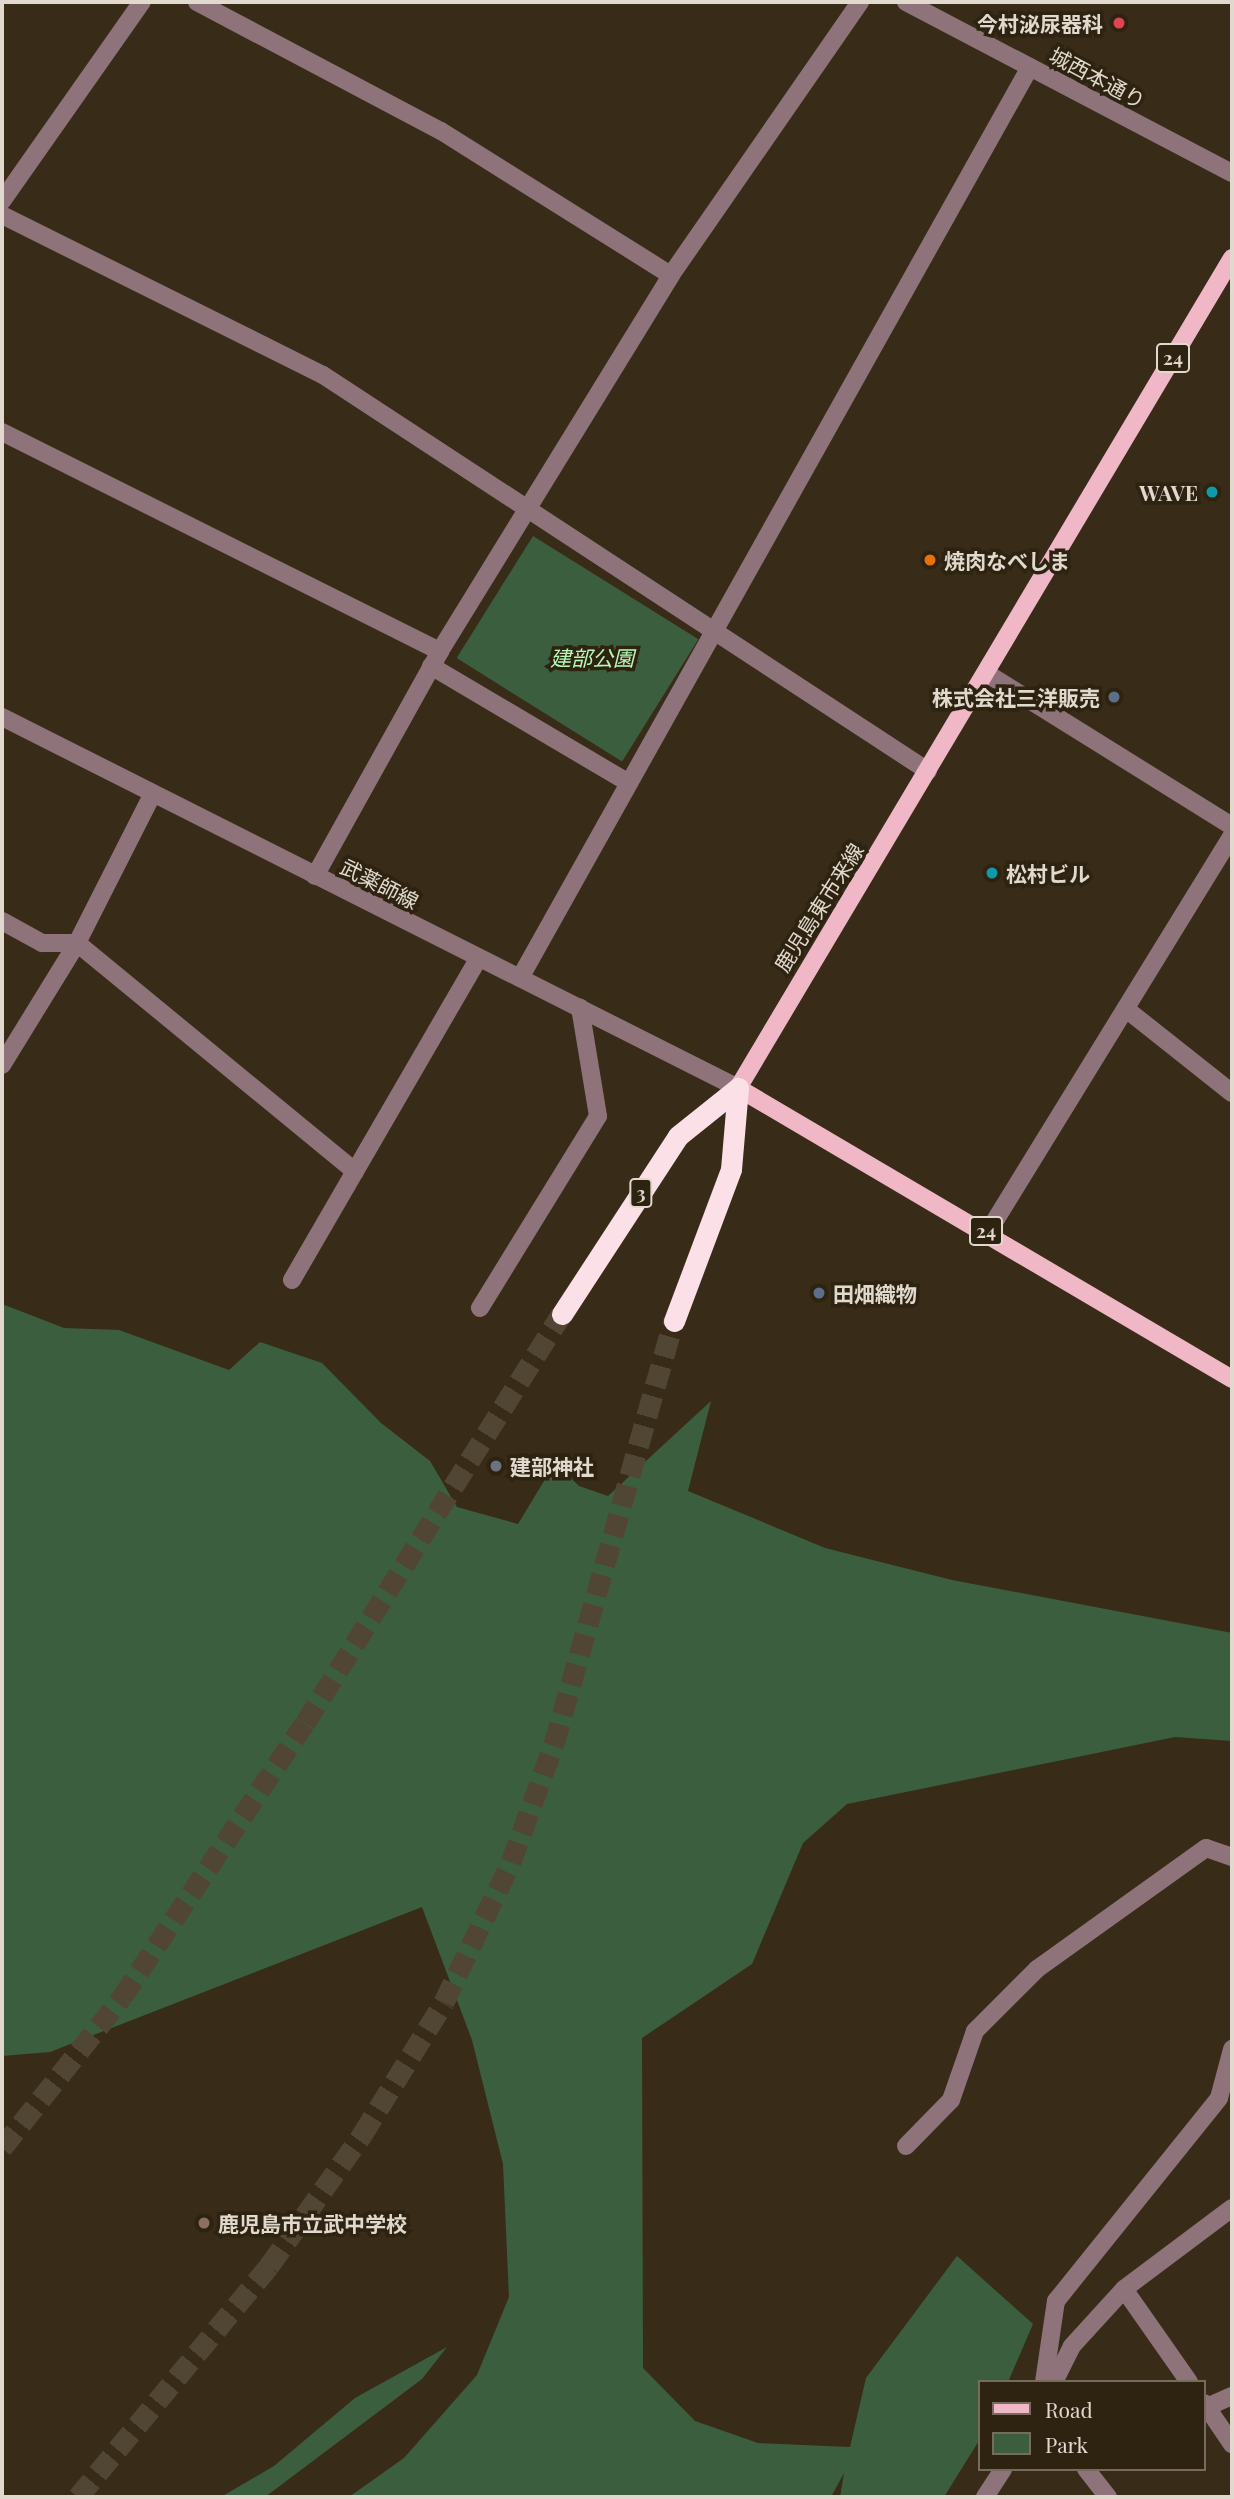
<!DOCTYPE html>
<html>
<head>
<meta charset="utf-8">
<style>
  body { margin:0 }
  #map { position:relative; width:1234px; height:2499px; overflow:hidden; background:#382c19; font-family:"Playfair Display","Noto Sans JP",serif }
  div>[style] { position:absolute }
  .green>* { inset:0; background:#3b5f3e; transform-origin:0 0 }
  .highway-tunnel>* { height:21px; margin-top:-10.5px; transform-origin:0; background:repeating-linear-gradient(90deg,#514634 0 21px,transparent 0 31px) }
  .minor>* { height:18px; margin:-9px; padding:0 9px; transform-origin:9px; border-radius:9px; background:#8f737b }
  .major>* { height:18px; margin:-9px; padding:0 9px; transform-origin:9px; border-radius:9px; background:#f0b8c7 }
  .highway>* { height:21px; margin:-10.5px; padding:0 10.5px; transform-origin:10.5px; border-radius:10.5px; background:#fce0e7 }
  .dots>* { width:19px; height:19px; translate:-50% -50%; box-sizing:border-box; border:4px solid #2e2210; border-radius:50% }
  span { translate:-50% -50%; white-space:nowrap; text-align:center; line-height:1.15; -webkit-text-stroke:7px #2e2210; paint-order:stroke }
  .shield-label span { padding:2px 5px; background:#2e2210; border:2px solid; border-radius:5px; -webkit-text-stroke-width:0 }
  .shield-label { font-size:19px; color:#e1d9ce; font-weight:700 }
  .poi-label { font-size:21px; color:#e1d9ce; font-weight:700 }
  .right { translate:-100% -50%; text-align:right }
  .left { translate:0 -50%; text-align:left }
  .street-label { font-size:21px; color:#e1d9ce }
  .park-label { font-size:21px; color:#b5f8b8; font-style:italic }
  .frame { position:absolute; inset:0; border:4px solid #e1d9ce; pointer-events:none }
  .legend { position:absolute; left:978px; top:2380px; width:228px; height:91px; box-sizing:border-box; background:#2e2210; border:2px solid #766b5c; margin:0; padding:9px 12px; list-style:none; font-size:21px; color:#e1d9ce }
  .legend li { display:flex; align-items:center; gap:14px; height:35px }
  .legend b { width:35px; border:2px solid #766b5c }
</style>
</head>
<body>
<div id="map">
  <div class="green">
    <div style="left:533px;top:536px;width:195px;height:144px;rotate:32deg"></div>
    <div style="clip-path:polygon(2px 1304px,64px 1328px,119px 1330px,229px 1370px,260px 1342px,322px 1363px,381px 1423px,430px 1461px,457px 1507px,518px 1524px,555px 1463px,579px 1486px,608px 1496px,711px 1401px,688px 1491px,825px 1548px,952px 1580px,1232px 1633px,1232px 1741px,1175px 1737px,847px 1804px,803px 1843px,752px 1964px,642px 2038px,643px 2368px,695px 2421px,758px 2443px,850px 2447px,866px 2378px,957px 2256px,1033px 2324px,1008px 2382px,980px 2382px,980px 2439px,944px 2497px,840px 2497px,844px 2473px,831px 2497px,349px 2497px,404px 2458px,477px 2375px,509px 2297px,503px 2164px,472px 2040px,422px 1907px,50px 2052px,2px 2056px)"></div>
    <div style="clip-path:polygon(447px 2347px,422px 2379px,265px 2497px,221px 2497px,274px 2466px,355px 2398px)"></div>
  </div>
  <div class="highway-tunnel">
    <div style="left:2px;top:2148px;width:193px;rotate:-51.5deg"></div>
    <div style="left:122px;top:1997px;width:329px;rotate:-56.3deg"></div>
    <div style="left:305px;top:1723px;width:483px;rotate:-57.9deg"></div>
    <div style="left:78px;top:2497px;width:300px;rotate:-50.4deg"></div>
    <div style="left:269px;top:2266px;width:161px;rotate:-54.6deg"></div>
    <div style="left:362px;top:2135px;width:156px;rotate:-58.3deg"></div>
    <div style="left:444px;top:2002px;width:155px;rotate:-64.4deg"></div>
    <div style="left:511px;top:1862px;width:126px;rotate:-70deg"></div>
    <div style="left:554px;top:1744px;width:440px;rotate:-74.2deg"></div>
  </div>
  <div class="minor">
    <div style="left:197px;top:2px;width:276px;rotate:27.9deg"></div>
    <div style="left:441px;top:131px;width:271px;rotate:32.1deg"></div>
    <div style="left:906px;top:2px;width:368px;rotate:27.7deg"></div>
    <div style="left:2px;top:201px;width:243px;rotate:-54.9deg"></div>
    <div style="left:2px;top:215px;width:359px;rotate:26.5deg"></div>
    <div style="left:323px;top:375px;width:723px;rotate:33.21deg"></div>
    <div style="left:2px;top:432px;width:490px;rotate:26.6deg"></div>
    <div style="left:431px;top:666px;width:230px;rotate:30.6deg"></div>
    <div style="left:986px;top:673px;width:290px;rotate:31.9deg"></div>
    <div style="left:2px;top:717px;width:824px;rotate:26.75deg"></div>
    <div style="left:315px;top:876px;width:257px;rotate:-60.9deg"></div>
    <div style="left:440px;top:651px;width:441px;rotate:-58.4deg"></div>
    <div style="left:671px;top:275px;width:332px;rotate:-55.3deg"></div>
    <div style="left:2px;top:921px;width:46px;rotate:28.8deg"></div>
    <div style="left:42px;top:943px;width:35px"></div>
    <div style="left:77px;top:943px;width:166px;rotate:-63.1deg"></div>
    <div style="left:520px;top:978px;width:1044px;rotate:-60.76deg"></div>
    <div style="left:1126px;top:1009px;width:135px;rotate:38.4deg"></div>
    <div style="left:2px;top:1065px;width:143px;rotate:-58.4deg"></div>
    <div style="left:77px;top:943px;width:360px;rotate:39.4deg"></div>
    <div style="left:988px;top:1232px;width:466px;rotate:-58.4deg"></div>
    <div style="left:292px;top:1280px;width:372px;rotate:-59.9deg"></div>
    <div style="left:480px;top:1308px;width:225px;rotate:-58.4deg"></div>
    <div style="left:598px;top:1116px;width:110px;rotate:-99.4deg"></div>
    <div style="left:906px;top:2146px;width:64px;rotate:-45.6deg"></div>
    <div style="left:951px;top:2100px;width:73px;rotate:-70.8deg"></div>
    <div style="left:975px;top:2031px;width:88px;rotate:-45deg"></div>
    <div style="left:1037px;top:1969px;width:208px;rotate:-35.6deg"></div>
    <div style="left:1206px;top:1848px;width:28px;rotate:19deg"></div>
    <div style="left:1124px;top:2289px;width:113px;rotate:55deg"></div>
    <div style="left:1044px;top:2382px;width:82px;rotate:-81.6deg"></div>
    <div style="left:1056px;top:2301px;width:260px;rotate:-51.2deg"></div>
    <div style="left:1219px;top:2098px;width:51px;rotate:-75.1deg"></div>
    <div style="left:1054px;top:2382px;width:40px;rotate:-63.4deg"></div>
    <div style="left:1072px;top:2346px;width:77px;rotate:-47.6deg"></div>
    <div style="left:1124px;top:2289px;width:135px;rotate:-36.9deg"></div>
    <div style="left:1204px;top:2403px;width:50px;rotate:55.7deg"></div>
    <div style="left:1207px;top:2407px;width:27px;rotate:-24deg"></div>
    <div style="left:1086px;top:2469px;width:36px;rotate:52deg"></div>
    <div style="left:985px;top:2497px;width:33px;rotate:-57deg"></div>
  </div>
  <div class="major">
    <div style="left:1232px;top:258px;width:966px;rotate:120.76deg"></div>
    <div style="left:738px;top:1088px;width:573px;rotate:30.5deg"></div>
  </div>
  <div class="highway">
    <div style="left:562px;top:1314px;width:212px;rotate:-56.9deg"></div>
    <div style="left:678px;top:1136px;width:77px;rotate:-38.7deg"></div>
    <div style="left:674px;top:1321px;width:162px;rotate:-69.4deg"></div>
    <div style="left:731px;top:1169px;width:81px;rotate:-85.1deg"></div>
  </div>
  <div class="dots">
    <div style="left:1119px;top:23px;background:#e0444e"></div>
    <div style="left:1212px;top:492px;background:#0f9aa8"></div>
    <div style="left:930px;top:560px;background:#e8710a"></div>
    <div style="left:1114px;top:697px;background:#5c6f8a"></div>
    <div style="left:992px;top:873px;background:#0f9aa8"></div>
    <div style="left:819px;top:1293px;background:#5c6f8a"></div>
    <div style="left:496px;top:1466px;background:#6b7280"></div>
    <div style="left:204px;top:2223px;background:#8d6e63"></div>
  </div>
  <div class="shield-label">
    <span style="left:1173px;top:358px">24</span>
    <span style="left:641px;top:1193px">3</span>
    <span style="left:986px;top:1231px">24</span>
  </div>
  <div class="poi-label">
    <span class="right" style="left:1103px;top:23px">今村泌尿器科</span>
    <span class="right" style="left:1198px;top:492px">WAVE</span>
    <span class="left" style="left:944px;top:560px">焼肉なべしま</span>
    <span class="right" style="left:1100px;top:697px">株式会社三洋販売</span>
    <span class="left" style="left:1006px;top:873px">松村ビル</span>
    <span class="left" style="left:833px;top:1293px">田畑織物</span>
    <span class="left" style="left:510px;top:1466px">建部神社</span>
    <span class="left" style="left:218px;top:2223px">鹿児島市立武中学校</span>
  </div>
  <div class="street-label">
    <span style="left:1098px;top:77px;rotate:28deg">城西本通り</span>
    <span style="left:380px;top:883px;rotate:27deg">武薬師線</span>
    <span style="left:818px;top:907px;rotate:-58deg">鹿児島東市来線</span>
  </div>
  <div class="park-label">
    <span style="left:592px;top:657px">建部公園</span>
  </div>
  <div class="frame"></div>
  <ul class="legend">
  <li><b style="height:9px;background:#f0b8c7"></b>Road</li>
  <li><b style="height:19px;background:#3b5f3e"></b>Park</li>
  </ul>
</div>
</body>
</html>
